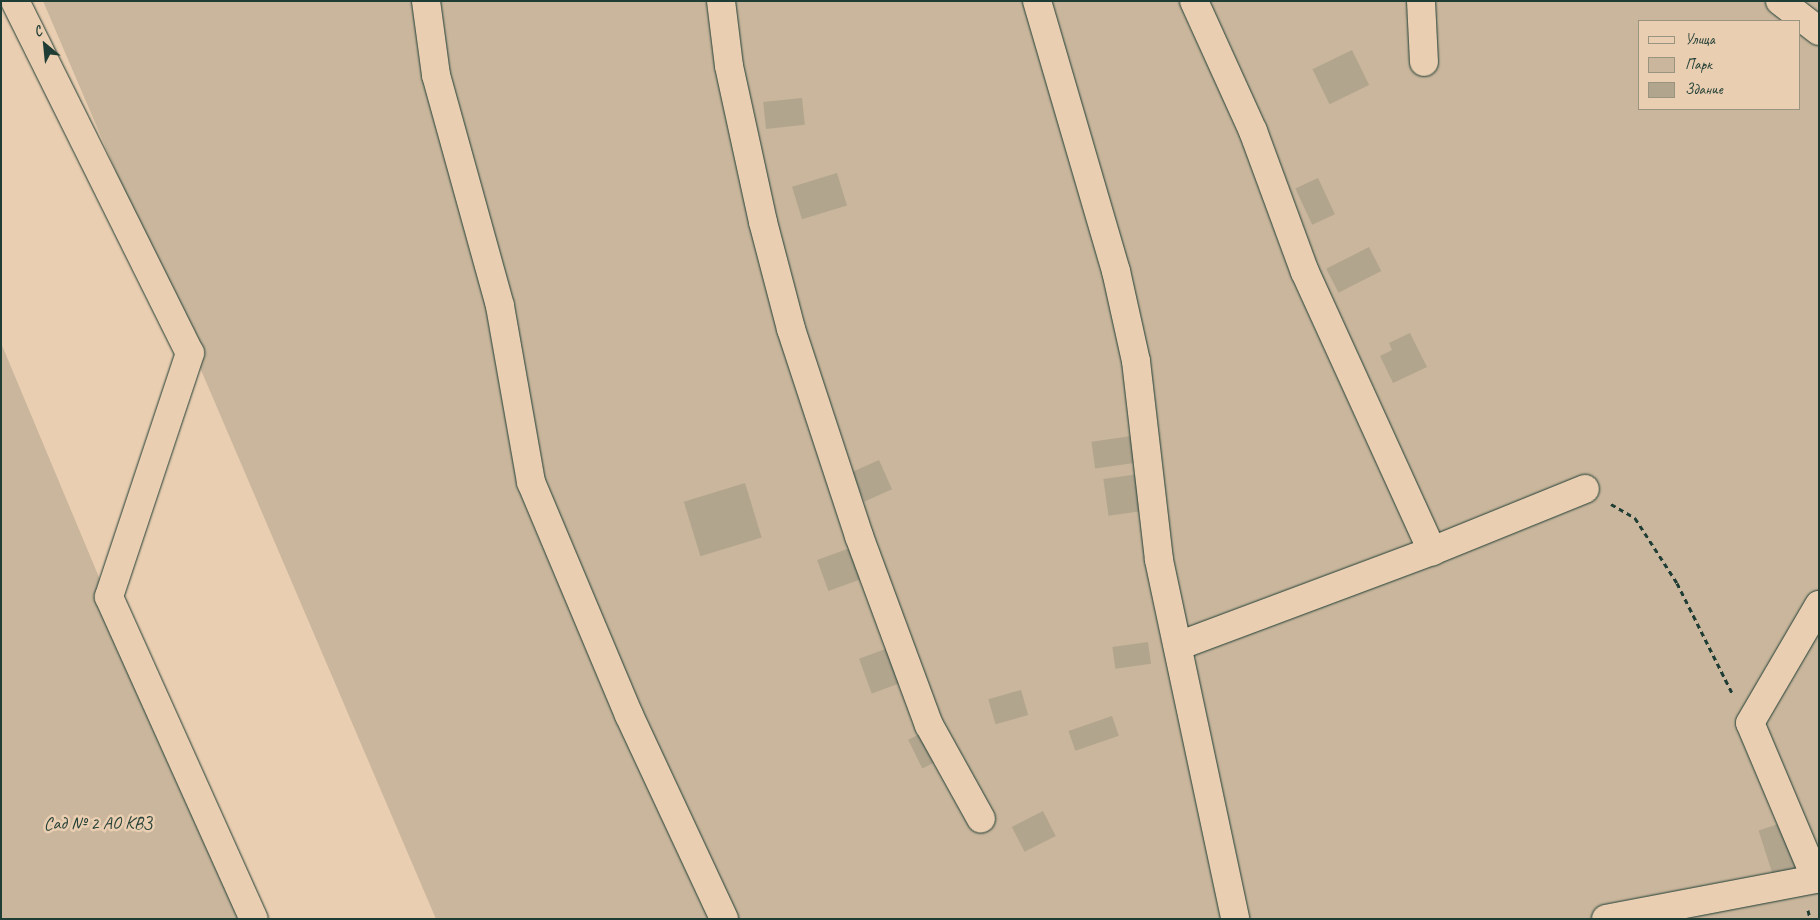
<!DOCTYPE html>
<html>
<head>
<meta charset="utf-8">
<style>
  body { margin:0 }
  #map { position:relative; width:1820px; height:920px; overflow:hidden; background:#eaceb1; font-family:Caveat,sans-serif }
  div>[style] { position:absolute }
  .green>* { inset:0; background:#c9b69c }
  .building>* { inset:0; background:#b2a58e; transform-origin:0 0 }
  .path>* { height:3px; margin-top:-1.5px; transform-origin:0; background:repeating-linear-gradient(90deg,#1f3d34 0 5px,transparent 0 9px) }
  .roads { filter:drop-shadow(0 0 1px #1f3d34) drop-shadow(0 0 1px #1f3d34) }
  .minor>* { height:28px; margin:-14px; padding:0 14px; transform-origin:14px; border-radius:14px; background:#eaceb1 }
  span { translate:-50% -50%; white-space:nowrap; text-align:center; line-height:1.15; -webkit-text-stroke:5px #eaceb1; paint-order:stroke }
  .park-label { font-size:18px; color:#284339 }
  .frame { position:absolute; inset:0; border:2px solid #1f3d34; pointer-events:none }
  .legend { position:absolute; left:1638px; top:20px; width:162px; height:90px; box-sizing:border-box; background:#eaceb1; border:1px solid #99947f; margin:0; padding:6px 9px; list-style:none; font-size:15px; color:#1f3d34 }
  .legend li { display:flex; align-items:center; gap:10px; height:25px }
  .legend b { width:25px; border:1px solid #99947f }
  .north { position:absolute; left:20px; top:20px; width:50px; height:50px; -webkit-text-stroke:4px #eaceb1; paint-order:stroke; rotate:332deg; font-size:14px; font-weight:700; line-height:20px; text-align:center; color:#1f3d34 }
  .north::after { content:''; display:block; margin:auto; width:18px; height:22px; background:#1f3d34; clip-path:polygon(50% 0,100% 100%,50% 72%,0 100%) }
</style>
</head>
<body>
<div id="map">
  <div class="green">
    <div style="clip-path:polygon(evenodd,43px 1px,1819px 1px,1819px 919px,436px 919px,43px 1px,1639px 21px,1799px 21px,1799px 109px,1639px 109px,1639px 21px)"></div>
    <div style="clip-path:polygon(1px 343px,242px 919px,1px 919px)"></div>
  </div>
  <div class="building">
    <div style="left:1352px;top:50px;width:39px;height:44px;rotate:64deg"></div>
    <div style="left:802px;top:98px;width:27px;height:39px;rotate:84deg"></div>
    <div style="left:837px;top:173px;width:34px;height:47px;rotate:73deg"></div>
    <div style="left:1318px;top:178px;width:40px;height:25px;rotate:65deg"></div>
    <div style="left:1369px;top:247px;width:27px;height:48px;rotate:63deg"></div>
    <div style="clip-path:polygon(1410px 333px,1427px 367px,1393px 383px,1380px 356px,1392px 350px,1389px 343px)"></div>
    <div style="left:1132px;top:436px;width:27px;height:41px;rotate:82deg"></div>
    <div style="left:879px;top:460px;width:32px;height:30px;rotate:66deg"></div>
    <div style="left:1139px;top:474px;width:37px;height:36px;rotate:82deg"></div>
    <div style="left:745px;top:483px;width:57px;height:64px;rotate:73deg"></div>
    <div style="left:850px;top:548px;width:33px;height:35px;rotate:70deg"></div>
    <div style="left:1148px;top:642px;width:22px;height:36px;rotate:82deg"></div>
    <div style="left:891px;top:647px;width:37px;height:34px;rotate:70deg"></div>
    <div style="left:1021px;top:690px;width:26px;height:34px;rotate:74deg"></div>
    <div style="left:1112px;top:716px;width:21px;height:46px;rotate:71deg"></div>
    <div style="left:928px;top:730px;width:32px;height:22px;rotate:64deg"></div>
    <div style="left:1043px;top:811px;width:28px;height:35px;rotate:63deg"></div>
    <div style="left:1788px;top:821px;width:49px;height:31px;rotate:72deg"></div>
  </div>
  <div class="path">
    <div style="left:1611px;top:504px;width:28px;rotate:30deg"></div>
    <div style="left:1635px;top:518px;width:77px;rotate:57.1deg"></div>
    <div style="left:1677px;top:583px;width:125px;rotate:63.4deg"></div>
    <div style="left:1808px;top:910px;width:9px;rotate:77deg"></div>
  </div>
  <div class="roads">
    <div class="minor">
      <div style="left:15px;top:1px;width:393px;rotate:63.6deg"></div>
      <div style="left:190px;top:353px;width:257px;rotate:108.4deg"></div>
      <div style="left:109px;top:597px;width:353px;rotate:65.8deg"></div>
      <div style="left:426px;top:1px;width:75px;rotate:82.3deg"></div>
      <div style="left:436px;top:75px;width:240px;rotate:74.5deg"></div>
      <div style="left:500px;top:306px;width:179px;rotate:80deg"></div>
      <div style="left:531px;top:482px;width:253px;rotate:67.2deg"></div>
      <div style="left:629px;top:715px;width:225px;rotate:65deg"></div>
      <div style="left:721px;top:1px;width:65px;rotate:83deg"></div>
      <div style="left:729px;top:66px;width:160px;rotate:77.7deg"></div>
      <div style="left:763px;top:222px;width:111px;rotate:75.3deg"></div>
      <div style="left:791px;top:329px;width:218px;rotate:71.8deg"></div>
      <div style="left:859px;top:536px;width:202px;rotate:69.7deg"></div>
      <div style="left:929px;top:725px;width:107px;rotate:61deg"></div>
      <div style="left:1037px;top:1px;width:281px;rotate:73.7deg"></div>
      <div style="left:1116px;top:271px;width:92px;rotate:77.5deg"></div>
      <div style="left:1136px;top:361px;width:200px;rotate:83.4deg"></div>
      <div style="left:1159px;top:560px;width:367px;rotate:78deg"></div>
      <div style="left:1194px;top:1px;width:143px;rotate:65.6deg"></div>
      <div style="left:1253px;top:131px;width:150px;rotate:69.8deg"></div>
      <div style="left:1305px;top:272px;width:307px;rotate:65.5deg"></div>
      <div style="left:1421px;top:1px;width:61px;rotate:87.2deg"></div>
      <div style="left:1780px;top:1px;width:49px;rotate:37.6deg"></div>
      <div style="left:1178px;top:646px;width:271px;rotate:-20.5deg"></div>
      <div style="left:1432px;top:551px;width:165px;rotate:-22.1deg"></div>
      <div style="left:1606px;top:919px;width:214px;rotate:-10.8deg"></div>
      <div style="left:1816px;top:879px;width:169px;rotate:-112.9deg"></div>
      <div style="left:1750px;top:723px;width:137px;rotate:-59.7deg"></div>
    </div>
  </div>
  <div class="park-label">
    <span style="left:98px;top:823px">Сад № 2 АО КВЗ</span>
  </div>
  <div class="frame"></div>
  <ul class="legend">
  <li><b style="height:6px;background:#eaceb1"></b>Улица</li>
  <li><b style="height:14px;background:#c9b69c"></b>Парк</li>
  <li><b style="height:14px;background:#b2a58e"></b>Здание</li>
  </ul>
  <div class="north">С</div>
</div>
</body>
</html>
